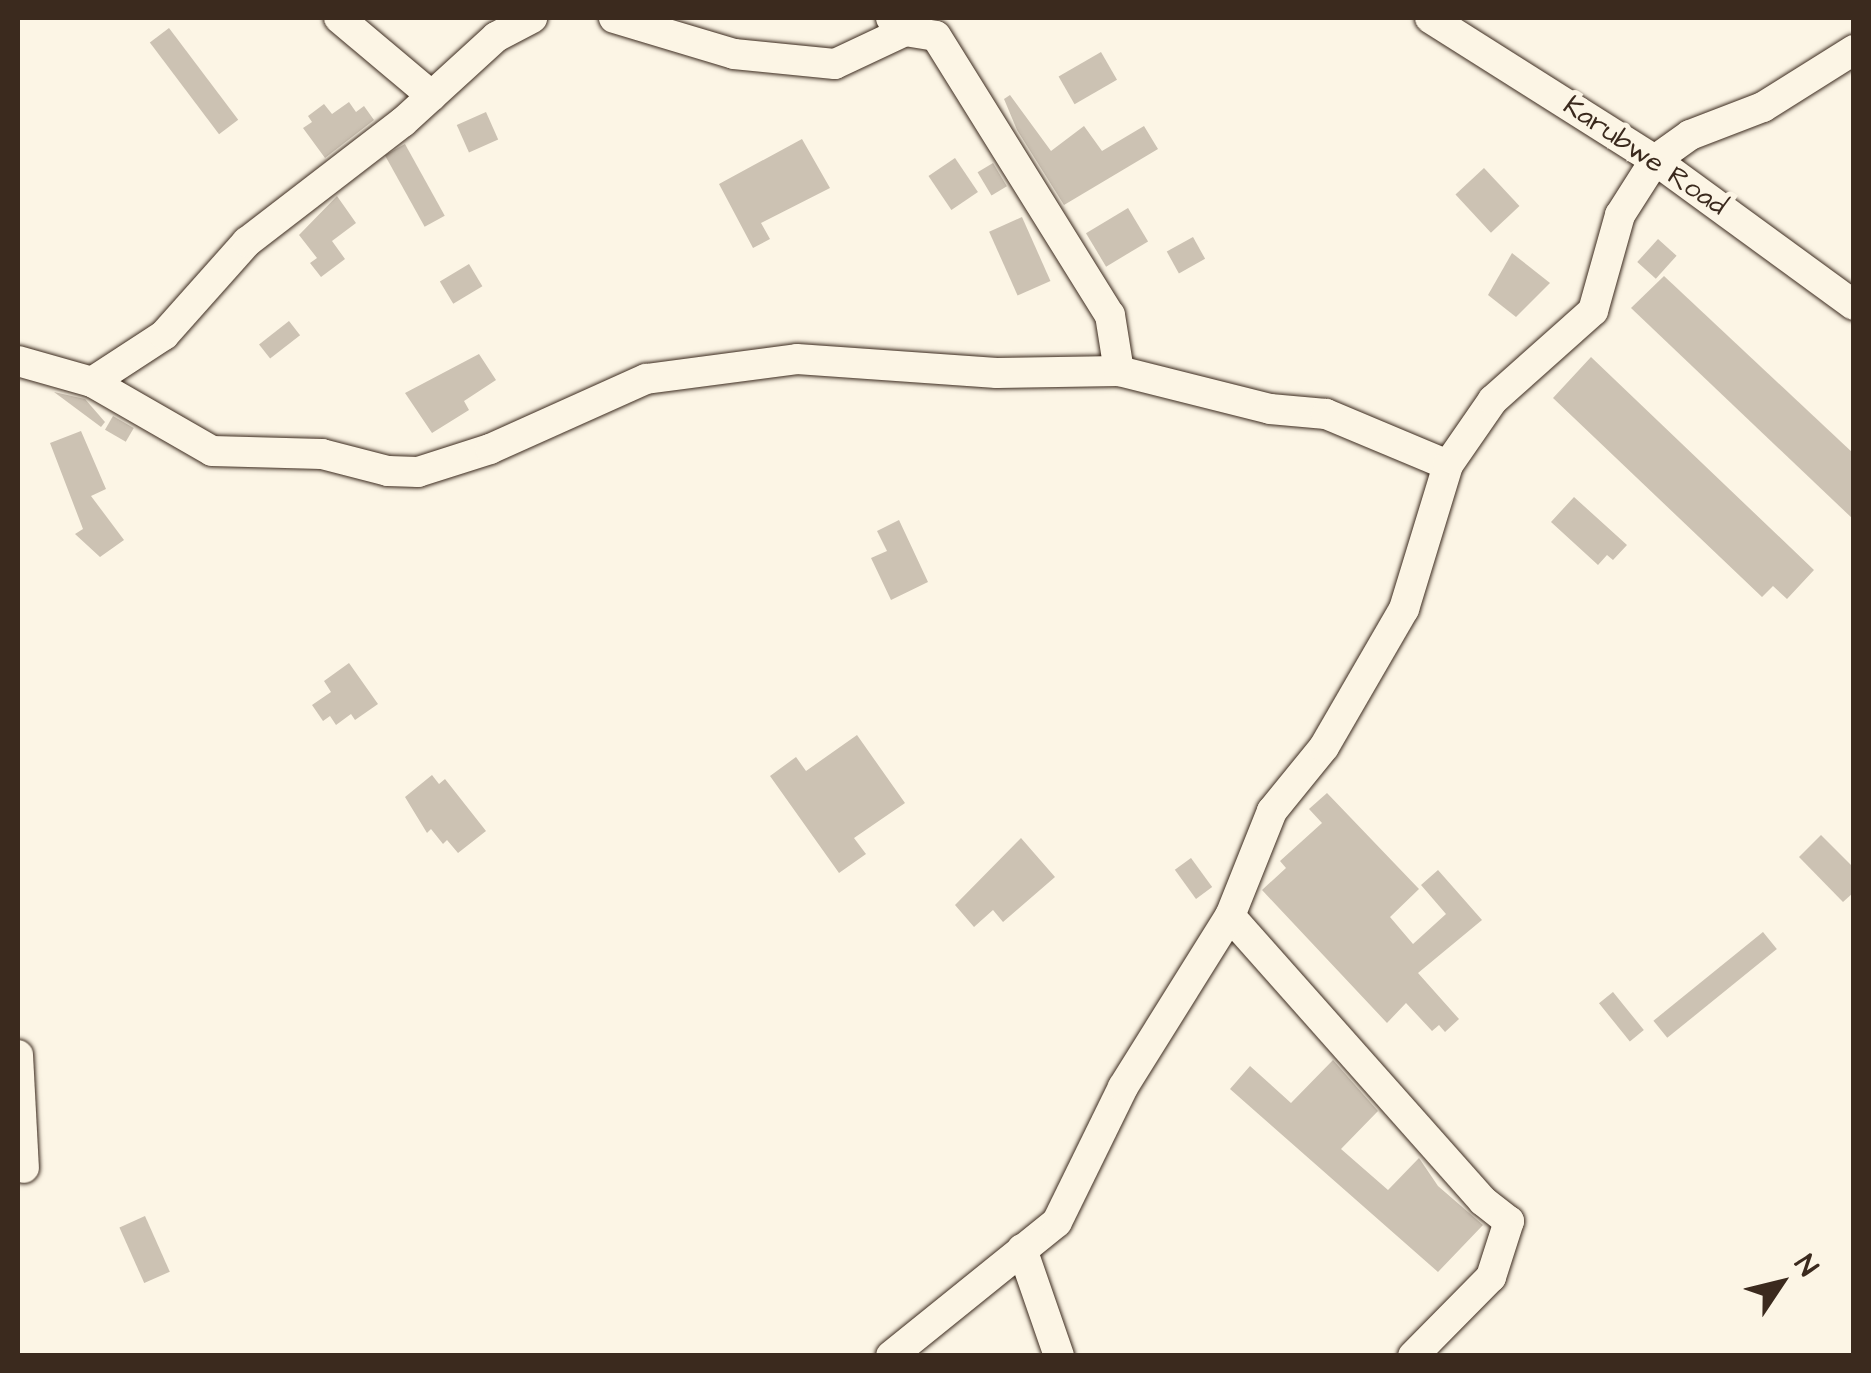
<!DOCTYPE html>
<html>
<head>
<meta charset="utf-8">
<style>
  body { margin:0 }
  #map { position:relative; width:1871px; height:1373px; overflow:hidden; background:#fcf5e5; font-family:"Architects Daughter",sans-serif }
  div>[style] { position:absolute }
  .building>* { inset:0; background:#ccc2b3; transform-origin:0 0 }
  .roads { filter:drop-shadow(0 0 2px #3b2a1e) drop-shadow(0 0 2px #3b2a1e) }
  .minor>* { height:30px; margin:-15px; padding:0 15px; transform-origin:15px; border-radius:15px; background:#fcf5e5 }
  span { translate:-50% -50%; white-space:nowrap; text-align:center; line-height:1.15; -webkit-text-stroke:10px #fcf5e5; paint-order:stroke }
  .street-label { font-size:28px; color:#3b2a1e }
  .frame { position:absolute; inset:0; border:20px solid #3b2a1e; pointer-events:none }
  .north { position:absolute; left:1731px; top:1233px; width:100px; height:100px; -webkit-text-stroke:8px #fcf5e5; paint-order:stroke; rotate:55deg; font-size:28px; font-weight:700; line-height:40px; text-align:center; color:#3b2a1e }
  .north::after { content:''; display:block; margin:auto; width:35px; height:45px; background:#3b2a1e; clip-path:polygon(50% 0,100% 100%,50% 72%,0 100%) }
</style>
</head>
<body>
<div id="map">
  <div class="building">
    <div style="left:169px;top:28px;width:115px;height:24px;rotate:53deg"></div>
    <div style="left:1101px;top:52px;width:32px;height:49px;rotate:60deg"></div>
    <div style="clip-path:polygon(1010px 95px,1051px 151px,1084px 126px,1102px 151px,1144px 126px,1158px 149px,1064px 205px,1017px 130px,1004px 99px)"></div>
    <div style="clip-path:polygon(349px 102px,356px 112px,364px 106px,374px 120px,325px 158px,303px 128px,312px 122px,308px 116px,324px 104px,332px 114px)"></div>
    <div style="left:486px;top:112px;width:30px;height:32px;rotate:66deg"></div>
    <div style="clip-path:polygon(802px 139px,830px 188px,761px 223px,770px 239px,753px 248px,719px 184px)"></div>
    <div style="left:405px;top:144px;width:82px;height:23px;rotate:61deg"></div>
    <div style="left:955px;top:158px;width:41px;height:32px;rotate:56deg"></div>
    <div style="left:993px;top:163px;width:27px;height:18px;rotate:59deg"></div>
    <div style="left:1484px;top:168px;width:52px;height:39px;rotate:47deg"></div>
    <div style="clip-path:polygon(337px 196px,356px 223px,332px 241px,345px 259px,321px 277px,310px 263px,317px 258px,299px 235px)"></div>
    <div style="left:1128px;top:208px;width:39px;height:49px;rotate:59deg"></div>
    <div style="left:1022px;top:217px;width:70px;height:36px;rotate:66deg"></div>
    <div style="left:1193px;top:237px;width:25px;height:30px;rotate:61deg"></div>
    <div style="left:1658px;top:239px;width:25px;height:31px;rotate:42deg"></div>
    <div style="clip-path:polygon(1512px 253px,1550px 283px,1516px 317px,1488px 295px)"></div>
    <div style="left:469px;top:264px;width:26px;height:34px;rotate:59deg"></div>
    <div style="clip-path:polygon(1664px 276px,1854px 454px,1854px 520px,1631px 308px)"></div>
    <div style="left:289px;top:321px;width:18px;height:38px;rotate:52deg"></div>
    <div style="clip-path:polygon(479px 354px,496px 380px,464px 401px,469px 410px,432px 433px,405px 393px)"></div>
    <div style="clip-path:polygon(1591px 357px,1814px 570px,1787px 599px,1773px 586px,1762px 597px,1553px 398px)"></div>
    <div style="clip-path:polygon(54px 392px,85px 399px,105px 422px,101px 427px)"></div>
    <div style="left:113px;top:416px;width:24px;height:16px;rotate:30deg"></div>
    <div style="clip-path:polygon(81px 431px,106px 489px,91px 496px,124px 540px,100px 557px,75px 534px,83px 529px,50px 443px)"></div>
    <div style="clip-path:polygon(1574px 497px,1627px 545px,1613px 560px,1607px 555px,1598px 565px,1551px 522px)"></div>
    <div style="clip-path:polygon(899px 520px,928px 582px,891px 600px,871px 558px,887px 551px,877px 531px)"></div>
    <div style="clip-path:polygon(349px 663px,378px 704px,355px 720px,351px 714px,336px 725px,330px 716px,323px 721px,312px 705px,331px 692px,324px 681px)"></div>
    <div style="clip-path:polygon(857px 735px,905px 803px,854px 838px,866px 854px,839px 873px,770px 776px,796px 757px,806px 771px)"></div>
    <div style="clip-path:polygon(432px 775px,439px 784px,445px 779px,486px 831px,458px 853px,447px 840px,443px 844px,431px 829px,427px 833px,405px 797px)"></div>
    <div style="clip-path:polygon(1327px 793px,1419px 889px,1390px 917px,1413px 944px,1446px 914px,1421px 885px,1438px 870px,1482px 920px,1418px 973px,1459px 1019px,1445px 1032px,1439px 1025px,1432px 1031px,1406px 1003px,1387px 1023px,1262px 890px,1286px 868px,1280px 861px,1322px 823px,1309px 809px)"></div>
    <div style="clip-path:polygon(1821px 835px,1854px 868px,1854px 892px,1843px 902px,1799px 857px)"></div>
    <div style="clip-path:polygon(1021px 838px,1055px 877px,1003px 922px,993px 910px,974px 927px,955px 905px)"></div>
    <div style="left:1191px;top:858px;width:36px;height:20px;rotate:54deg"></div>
    <div style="left:1763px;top:932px;width:22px;height:141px;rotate:51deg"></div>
    <div style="left:1613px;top:992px;width:49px;height:18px;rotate:51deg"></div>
    <div style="clip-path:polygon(1333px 1060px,1378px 1111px,1341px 1149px,1388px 1190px,1419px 1158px,1438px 1186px,1483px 1225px,1438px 1272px,1230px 1089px,1250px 1066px,1291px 1103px)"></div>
    <div style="left:145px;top:1216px;width:61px;height:28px;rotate:66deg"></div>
  </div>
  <div class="roads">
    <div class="minor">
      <div style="left:339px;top:18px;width:121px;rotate:40deg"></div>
      <div style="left:614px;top:18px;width:125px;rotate:16.7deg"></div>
      <div style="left:734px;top:54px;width:101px;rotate:5.7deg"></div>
      <div style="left:835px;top:64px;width:77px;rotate:-25.2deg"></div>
      <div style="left:891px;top:18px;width:19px;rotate:43deg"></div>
      <div style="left:905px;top:31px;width:31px;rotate:9deg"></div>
      <div style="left:936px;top:36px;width:329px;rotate:58.1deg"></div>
      <div style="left:1110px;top:315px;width:57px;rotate:80.9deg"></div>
      <div style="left:1430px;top:18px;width:266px;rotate:32.3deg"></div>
      <div style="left:1655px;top:160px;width:246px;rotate:36.1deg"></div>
      <div style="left:18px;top:361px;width:77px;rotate:15.8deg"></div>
      <div style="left:92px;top:382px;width:138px;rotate:29.9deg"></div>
      <div style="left:212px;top:451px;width:110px;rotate:1.6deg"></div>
      <div style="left:322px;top:454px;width:68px;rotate:14.4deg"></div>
      <div style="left:388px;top:471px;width:30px;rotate:2deg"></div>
      <div style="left:418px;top:472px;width:76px;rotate:-17.7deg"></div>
      <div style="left:490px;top:449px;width:171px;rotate:-24.2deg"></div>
      <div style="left:646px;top:379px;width:152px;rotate:-7.5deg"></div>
      <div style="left:797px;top:359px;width:200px;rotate:4deg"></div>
      <div style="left:997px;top:373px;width:122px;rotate:-0.9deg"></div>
      <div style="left:1119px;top:371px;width:156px;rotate:14.1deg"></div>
      <div style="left:1270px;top:409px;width:56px;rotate:5.1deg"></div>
      <div style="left:1326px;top:414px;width:132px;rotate:22.7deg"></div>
      <div style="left:92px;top:382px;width:86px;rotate:-33.1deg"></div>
      <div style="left:164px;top:335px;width:125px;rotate:-48.3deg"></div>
      <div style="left:247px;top:242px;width:197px;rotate:-37.6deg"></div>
      <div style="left:403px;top:122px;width:126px;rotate:-42.4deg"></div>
      <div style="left:496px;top:37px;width:41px;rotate:-27.8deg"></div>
      <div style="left:1230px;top:916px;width:381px;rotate:48.4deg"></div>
      <div style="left:1483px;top:1201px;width:33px;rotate:38deg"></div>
      <div style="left:1509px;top:1221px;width:59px;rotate:107.8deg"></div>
      <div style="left:1491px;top:1277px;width:111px;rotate:134.6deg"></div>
      <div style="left:18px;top:1055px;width:113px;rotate:87deg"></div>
      <div style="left:1022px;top:1249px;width:113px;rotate:70.9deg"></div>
      <div style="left:891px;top:1356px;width:213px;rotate:-38.9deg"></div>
      <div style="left:1057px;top:1222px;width:150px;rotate:-63.9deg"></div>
      <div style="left:1123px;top:1087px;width:202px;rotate:-58deg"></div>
      <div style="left:1230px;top:916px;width:113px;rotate:-68.2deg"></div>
      <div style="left:1272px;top:811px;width:82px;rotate:-50.9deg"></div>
      <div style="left:1324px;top:747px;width:160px;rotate:-59.9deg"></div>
      <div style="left:1404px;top:609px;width:151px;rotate:-73deg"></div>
      <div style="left:1448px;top:465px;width:79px;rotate:-55.3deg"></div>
      <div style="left:1493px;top:400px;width:134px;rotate:-41.7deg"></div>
      <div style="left:1593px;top:311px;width:100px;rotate:-74.3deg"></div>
      <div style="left:1620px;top:215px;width:65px;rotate:-57.5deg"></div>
      <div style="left:1655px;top:160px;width:43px;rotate:-35.5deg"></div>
      <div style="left:1690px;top:135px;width:78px;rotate:-21deg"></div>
      <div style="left:1763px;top:107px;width:107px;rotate:-32.1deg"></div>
    </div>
  </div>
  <div class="street-label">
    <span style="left:1645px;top:156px;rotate:34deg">Karubwe Road</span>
  </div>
  <div class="frame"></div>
  <div class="north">N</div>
</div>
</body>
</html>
